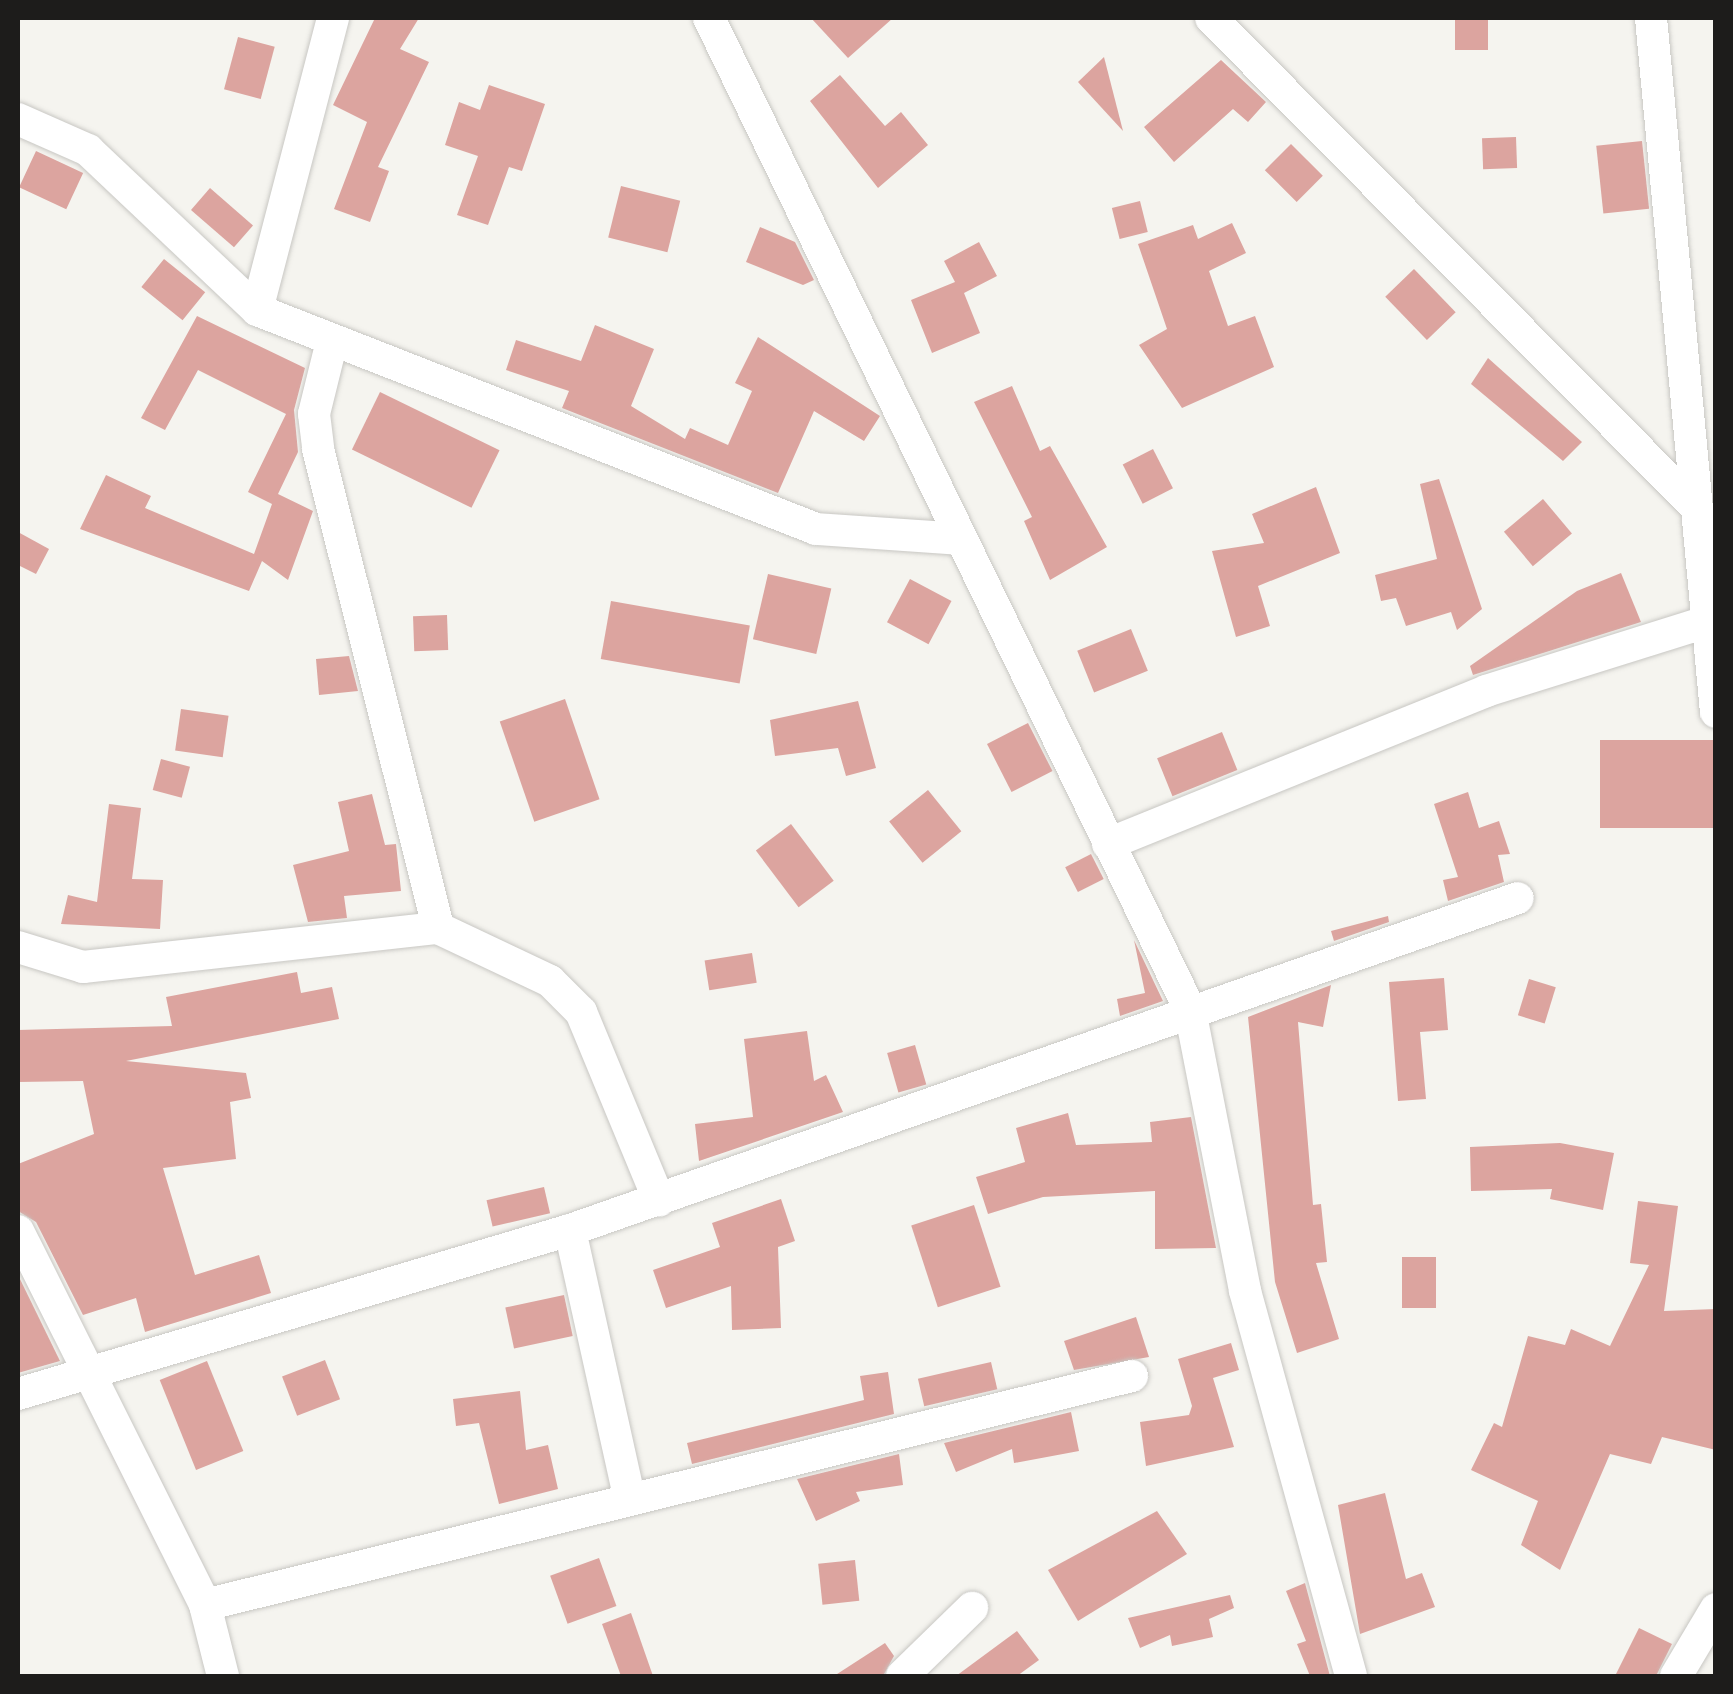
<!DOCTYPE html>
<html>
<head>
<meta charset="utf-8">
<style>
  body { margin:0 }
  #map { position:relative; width:1733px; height:1694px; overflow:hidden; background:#f5f4ef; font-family:Figtree,sans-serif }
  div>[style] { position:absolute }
  .building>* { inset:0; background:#dca49f; transform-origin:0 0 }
  .roads { filter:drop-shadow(0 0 2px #c8c7c3) drop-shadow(0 0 2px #c8c7c3) }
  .street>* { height:32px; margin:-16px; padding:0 16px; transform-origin:16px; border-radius:16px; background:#fff }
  span { translate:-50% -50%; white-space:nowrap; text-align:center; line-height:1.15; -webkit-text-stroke:9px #fff; paint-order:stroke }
  .frame { position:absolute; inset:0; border:20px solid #1d1c1b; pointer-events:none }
</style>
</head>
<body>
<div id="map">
  <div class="building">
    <div style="clip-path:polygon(375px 18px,419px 18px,400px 49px,429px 62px,378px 167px,389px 171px,370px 222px,334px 209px,367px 122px,333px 105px)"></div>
    <div style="clip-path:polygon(811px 18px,893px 18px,848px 58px)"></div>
    <div style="left:1455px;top:18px;width:33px;height:32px"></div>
    <div style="left:238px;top:37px;width:38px;height:54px;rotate:15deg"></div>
    <div style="clip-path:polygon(1104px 57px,1123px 131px,1078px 82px)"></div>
    <div style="clip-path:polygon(1221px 60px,1266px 102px,1248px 122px,1233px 109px,1174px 162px,1144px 127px)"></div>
    <div style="clip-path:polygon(840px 75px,885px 126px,901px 112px,928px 145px,878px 188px,810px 101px)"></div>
    <div style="clip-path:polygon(489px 85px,545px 104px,522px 171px,509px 167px,488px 225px,457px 215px,478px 156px,445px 145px,459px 102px,480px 110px)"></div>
    <div style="left:1516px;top:137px;width:31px;height:34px;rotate:88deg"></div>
    <div style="left:1642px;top:141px;width:68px;height:46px;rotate:84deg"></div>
    <div style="left:1291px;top:144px;width:45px;height:37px;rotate:45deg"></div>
    <div style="left:36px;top:151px;width:52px;height:40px;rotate:25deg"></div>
    <div style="left:621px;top:186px;width:61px;height:53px;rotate:14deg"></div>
    <div style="left:210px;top:188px;width:57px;height:29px;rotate:41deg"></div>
    <div style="left:1140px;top:201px;width:32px;height:29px;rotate:76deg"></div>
    <div style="clip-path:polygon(1232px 223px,1246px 253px,1209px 271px,1228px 326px,1255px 316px,1274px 367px,1182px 408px,1139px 345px,1167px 329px,1138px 244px,1193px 225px,1198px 239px)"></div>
    <div style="clip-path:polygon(760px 227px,795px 242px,814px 280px,803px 285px,746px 262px)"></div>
    <div style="clip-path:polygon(979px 242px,997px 276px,964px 293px,980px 333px,932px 353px,911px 300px,955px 282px,944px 261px)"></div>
    <div style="left:164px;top:259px;width:53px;height:36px;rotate:39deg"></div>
    <div style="left:1414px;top:269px;width:60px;height:40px;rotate:46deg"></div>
    <div style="clip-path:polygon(197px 316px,305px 368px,294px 410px,298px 452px,278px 494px,313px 511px,288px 580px,262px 561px,249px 591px,80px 529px,106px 475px,151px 496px,145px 508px,254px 554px,272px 504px,248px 492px,286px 414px,198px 370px,165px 430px,141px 418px)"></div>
    <div style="clip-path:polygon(595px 325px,654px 349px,631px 406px,685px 439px,690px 428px,728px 445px,752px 391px,735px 383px,758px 337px,880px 416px,864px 441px,814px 411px,778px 493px,562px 408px,569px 391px,506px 370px,516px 340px,581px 361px)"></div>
    <div style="clip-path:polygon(1488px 358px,1582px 442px,1563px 461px,1471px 384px)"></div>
    <div style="clip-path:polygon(1012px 386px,1040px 451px,1050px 446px,1107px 547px,1050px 580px,1024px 521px,1032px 517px,974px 402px)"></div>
    <div style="left:380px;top:392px;width:133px;height:64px;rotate:26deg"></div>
    <div style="left:1153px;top:449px;width:44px;height:34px;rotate:63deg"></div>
    <div style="clip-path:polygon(1439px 479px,1482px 609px,1457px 630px,1451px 612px,1406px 626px,1396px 598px,1381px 601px,1375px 575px,1437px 559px,1420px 484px)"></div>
    <div style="clip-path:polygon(1316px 487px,1340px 553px,1258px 586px,1270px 626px,1236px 637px,1212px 551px,1264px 543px,1252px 514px)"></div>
    <div style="left:1543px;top:499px;width:45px;height:51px;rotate:50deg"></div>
    <div style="clip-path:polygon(18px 532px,49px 549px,36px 574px,18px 565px)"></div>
    <div style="clip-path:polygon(1621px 573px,1641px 622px,1473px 675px,1470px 666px,1577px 591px)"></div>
    <div style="left:768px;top:574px;width:65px;height:67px;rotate:13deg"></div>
    <div style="left:910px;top:579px;width:47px;height:49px;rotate:28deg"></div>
    <div style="left:611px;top:601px;width:141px;height:59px;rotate:10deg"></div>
    <div style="left:447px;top:615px;width:35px;height:34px;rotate:88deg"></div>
    <div style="left:1131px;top:629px;width:45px;height:58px;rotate:68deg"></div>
    <div style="clip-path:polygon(349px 656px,358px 691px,319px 695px,316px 659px)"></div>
    <div style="left:565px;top:699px;width:106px;height:69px;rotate:71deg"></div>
    <div style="clip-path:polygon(858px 701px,876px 768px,846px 776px,838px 748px,775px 756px,770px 720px)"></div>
    <div style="left:181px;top:709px;width:48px;height:42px;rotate:8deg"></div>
    <div style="left:1028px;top:723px;width:54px;height:46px;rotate:63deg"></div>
    <div style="left:1222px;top:732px;width:41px;height:70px;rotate:68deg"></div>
    <div style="left:1716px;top:740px;width:88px;height:116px;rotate:90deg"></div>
    <div style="left:161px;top:759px;width:30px;height:32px;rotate:15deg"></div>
    <div style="left:928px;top:790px;width:53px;height:50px;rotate:51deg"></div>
    <div style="clip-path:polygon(1468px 792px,1479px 828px,1499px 821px,1510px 854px,1498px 855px,1504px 882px,1448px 901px,1443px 880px,1458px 877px,1434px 804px)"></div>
    <div style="clip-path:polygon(372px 794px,385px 845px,396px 844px,401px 891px,344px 896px,347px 918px,308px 922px,293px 865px,349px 851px,338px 802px)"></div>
    <div style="clip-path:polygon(109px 804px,141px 808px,132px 879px,163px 880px,160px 929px,61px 924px,68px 895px,97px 902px)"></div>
    <div style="left:791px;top:824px;width:71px;height:44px;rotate:53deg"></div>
    <div style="left:1091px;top:854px;width:28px;height:29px;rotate:63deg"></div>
    <div style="clip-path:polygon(1388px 916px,1389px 922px,1334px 941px,1331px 931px)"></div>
    <div style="clip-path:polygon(1134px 940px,1163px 1001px,1120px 1016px,1117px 999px,1145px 993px)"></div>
    <div style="left:752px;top:953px;width:30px;height:48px;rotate:81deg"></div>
    <div style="clip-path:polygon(297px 972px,301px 993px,332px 987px,339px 1019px,126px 1061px,246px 1073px,251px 1098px,230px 1102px,236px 1159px,163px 1168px,195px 1275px,259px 1255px,271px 1293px,145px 1332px,136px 1298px,83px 1315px,36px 1222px,18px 1211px,18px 1164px,94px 1134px,83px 1081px,18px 1082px,18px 1030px,172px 1026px,166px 997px)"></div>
    <div style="clip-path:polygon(1444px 978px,1448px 1030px,1420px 1032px,1426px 1099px,1398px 1101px,1389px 982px)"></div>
    <div style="left:1529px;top:979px;width:28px;height:38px;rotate:17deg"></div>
    <div style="clip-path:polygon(1331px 985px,1323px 1027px,1298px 1022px,1313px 1205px,1321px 1204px,1327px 1262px,1316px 1263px,1339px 1339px,1297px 1353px,1275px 1282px,1248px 1017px)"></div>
    <div style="clip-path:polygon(807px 1031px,814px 1081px,826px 1075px,843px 1112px,699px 1161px,695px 1124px,753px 1117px,744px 1039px)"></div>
    <div style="left:915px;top:1045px;width:41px;height:29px;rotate:74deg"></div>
    <div style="clip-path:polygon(1068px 1113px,1076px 1145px,1152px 1142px,1150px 1122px,1191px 1117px,1216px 1248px,1155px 1249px,1155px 1191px,1043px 1197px,988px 1214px,976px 1177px,1025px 1162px,1016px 1128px)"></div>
    <div style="clip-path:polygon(1560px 1143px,1614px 1153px,1603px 1210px,1550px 1199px,1552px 1189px,1471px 1191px,1470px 1147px)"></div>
    <div style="left:544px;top:1187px;width:27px;height:59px;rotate:77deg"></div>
    <div style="clip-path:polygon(781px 1199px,795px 1241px,778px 1247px,781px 1328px,732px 1330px,731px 1286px,666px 1308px,653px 1270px,720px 1247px,712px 1223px)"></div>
    <div style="clip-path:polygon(1638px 1201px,1678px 1206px,1664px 1311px,1716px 1309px,1716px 1450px,1662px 1437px,1651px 1464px,1610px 1454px,1560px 1570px,1521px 1545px,1538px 1501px,1471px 1470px,1494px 1423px,1502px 1427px,1528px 1336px,1565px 1345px,1571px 1329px,1610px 1346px,1649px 1265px,1630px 1263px)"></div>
    <div style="left:974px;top:1205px;width:86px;height:66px;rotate:72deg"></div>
    <div style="left:1402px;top:1257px;width:34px;height:51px"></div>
    <div style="clip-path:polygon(18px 1275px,60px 1361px,18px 1373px)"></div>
    <div style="left:564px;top:1295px;width:42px;height:60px;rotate:78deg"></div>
    <div style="clip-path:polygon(1136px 1317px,1149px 1357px,1074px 1370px,1064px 1341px)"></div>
    <div style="clip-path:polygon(1231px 1343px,1239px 1370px,1213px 1378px,1234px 1447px,1146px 1466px,1140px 1422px,1189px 1415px,1192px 1406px,1178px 1359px)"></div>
    <div style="left:325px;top:1360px;width:42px;height:46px;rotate:69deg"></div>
    <div style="left:207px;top:1361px;width:97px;height:51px;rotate:68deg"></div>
    <div style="left:991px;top:1362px;width:28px;height:75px;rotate:77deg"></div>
    <div style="clip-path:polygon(888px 1372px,894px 1414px,692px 1464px,687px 1443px,864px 1400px,860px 1376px)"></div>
    <div style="clip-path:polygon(520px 1391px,526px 1450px,548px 1445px,558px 1489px,499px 1504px,479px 1423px,456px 1426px,453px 1399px)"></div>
    <div style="clip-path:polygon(1071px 1412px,1079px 1451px,1014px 1463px,1012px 1449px,956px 1472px,944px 1443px)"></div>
    <div style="clip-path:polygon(899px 1454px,903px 1485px,856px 1492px,860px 1501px,816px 1521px,797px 1479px)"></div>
    <div style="clip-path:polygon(1385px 1493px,1406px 1579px,1422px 1573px,1435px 1607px,1360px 1634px,1338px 1505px)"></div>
    <div style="clip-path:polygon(1157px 1511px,1187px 1554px,1078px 1621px,1048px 1570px)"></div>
    <div style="left:599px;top:1558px;width:51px;height:52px;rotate:70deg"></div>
    <div style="left:855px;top:1560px;width:41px;height:37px;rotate:84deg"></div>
    <div style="clip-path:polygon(1305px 1583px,1330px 1676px,1310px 1676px,1297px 1644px,1306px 1641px,1286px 1591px)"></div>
    <div style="clip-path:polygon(1230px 1595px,1234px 1608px,1209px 1619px,1213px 1637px,1172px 1646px,1170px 1635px,1140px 1648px,1128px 1618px)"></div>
    <div style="clip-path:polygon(631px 1613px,653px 1676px,621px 1676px,602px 1624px)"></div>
    <div style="clip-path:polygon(1639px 1628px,1672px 1644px,1656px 1676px,1615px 1676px)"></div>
    <div style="clip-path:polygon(1017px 1631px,1039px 1660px,1017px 1676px,956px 1676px)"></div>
    <div style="clip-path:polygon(885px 1643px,894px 1656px,883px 1676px,834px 1676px)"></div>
  </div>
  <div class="roads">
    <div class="street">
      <div style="left:709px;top:18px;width:1102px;rotate:64.13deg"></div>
      <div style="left:1190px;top:1010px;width:286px;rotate:78.9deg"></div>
      <div style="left:1245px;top:1291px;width:399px;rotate:74.6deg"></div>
      <div style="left:1211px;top:18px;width:684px;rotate:45.24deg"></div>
      <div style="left:1651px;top:18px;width:697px;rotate:84.65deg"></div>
      <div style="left:18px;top:119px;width:77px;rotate:23.9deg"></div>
      <div style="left:88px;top:150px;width:233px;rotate:43.4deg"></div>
      <div style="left:257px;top:310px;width:600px;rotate:21.39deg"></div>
      <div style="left:816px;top:529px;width:145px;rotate:3.9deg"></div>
      <div style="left:257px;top:310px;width:302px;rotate:-75.4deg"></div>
      <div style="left:332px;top:341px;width:75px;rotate:103.9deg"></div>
      <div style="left:314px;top:414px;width:35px;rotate:83deg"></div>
      <div style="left:318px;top:449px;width:494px;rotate:75.9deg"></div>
      <div style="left:438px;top:928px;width:124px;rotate:25.3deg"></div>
      <div style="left:550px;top:981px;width:44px;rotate:45deg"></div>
      <div style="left:581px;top:1012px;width:204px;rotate:67.5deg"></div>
      <div style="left:1108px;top:844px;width:408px;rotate:-22deg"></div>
      <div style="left:1486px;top:691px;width:231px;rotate:-17.4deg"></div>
      <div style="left:18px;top:947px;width:68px;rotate:17.1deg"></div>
      <div style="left:83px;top:967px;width:357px;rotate:-6.3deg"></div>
      <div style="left:570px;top:1230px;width:273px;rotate:77.5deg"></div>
      <div style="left:18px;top:1231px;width:418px;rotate:63.4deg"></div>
      <div style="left:205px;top:1605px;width:73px;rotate:75.8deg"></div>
      <div style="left:18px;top:1394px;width:576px;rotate:-16.55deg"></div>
      <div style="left:570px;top:1230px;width:1004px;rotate:-19.3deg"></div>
      <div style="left:205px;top:1605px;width:955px;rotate:-13.88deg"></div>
      <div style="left:902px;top:1676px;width:98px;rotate:-44.2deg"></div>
      <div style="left:1676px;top:1676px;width:78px;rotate:-59.2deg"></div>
    </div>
  </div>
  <div class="frame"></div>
</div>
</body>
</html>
